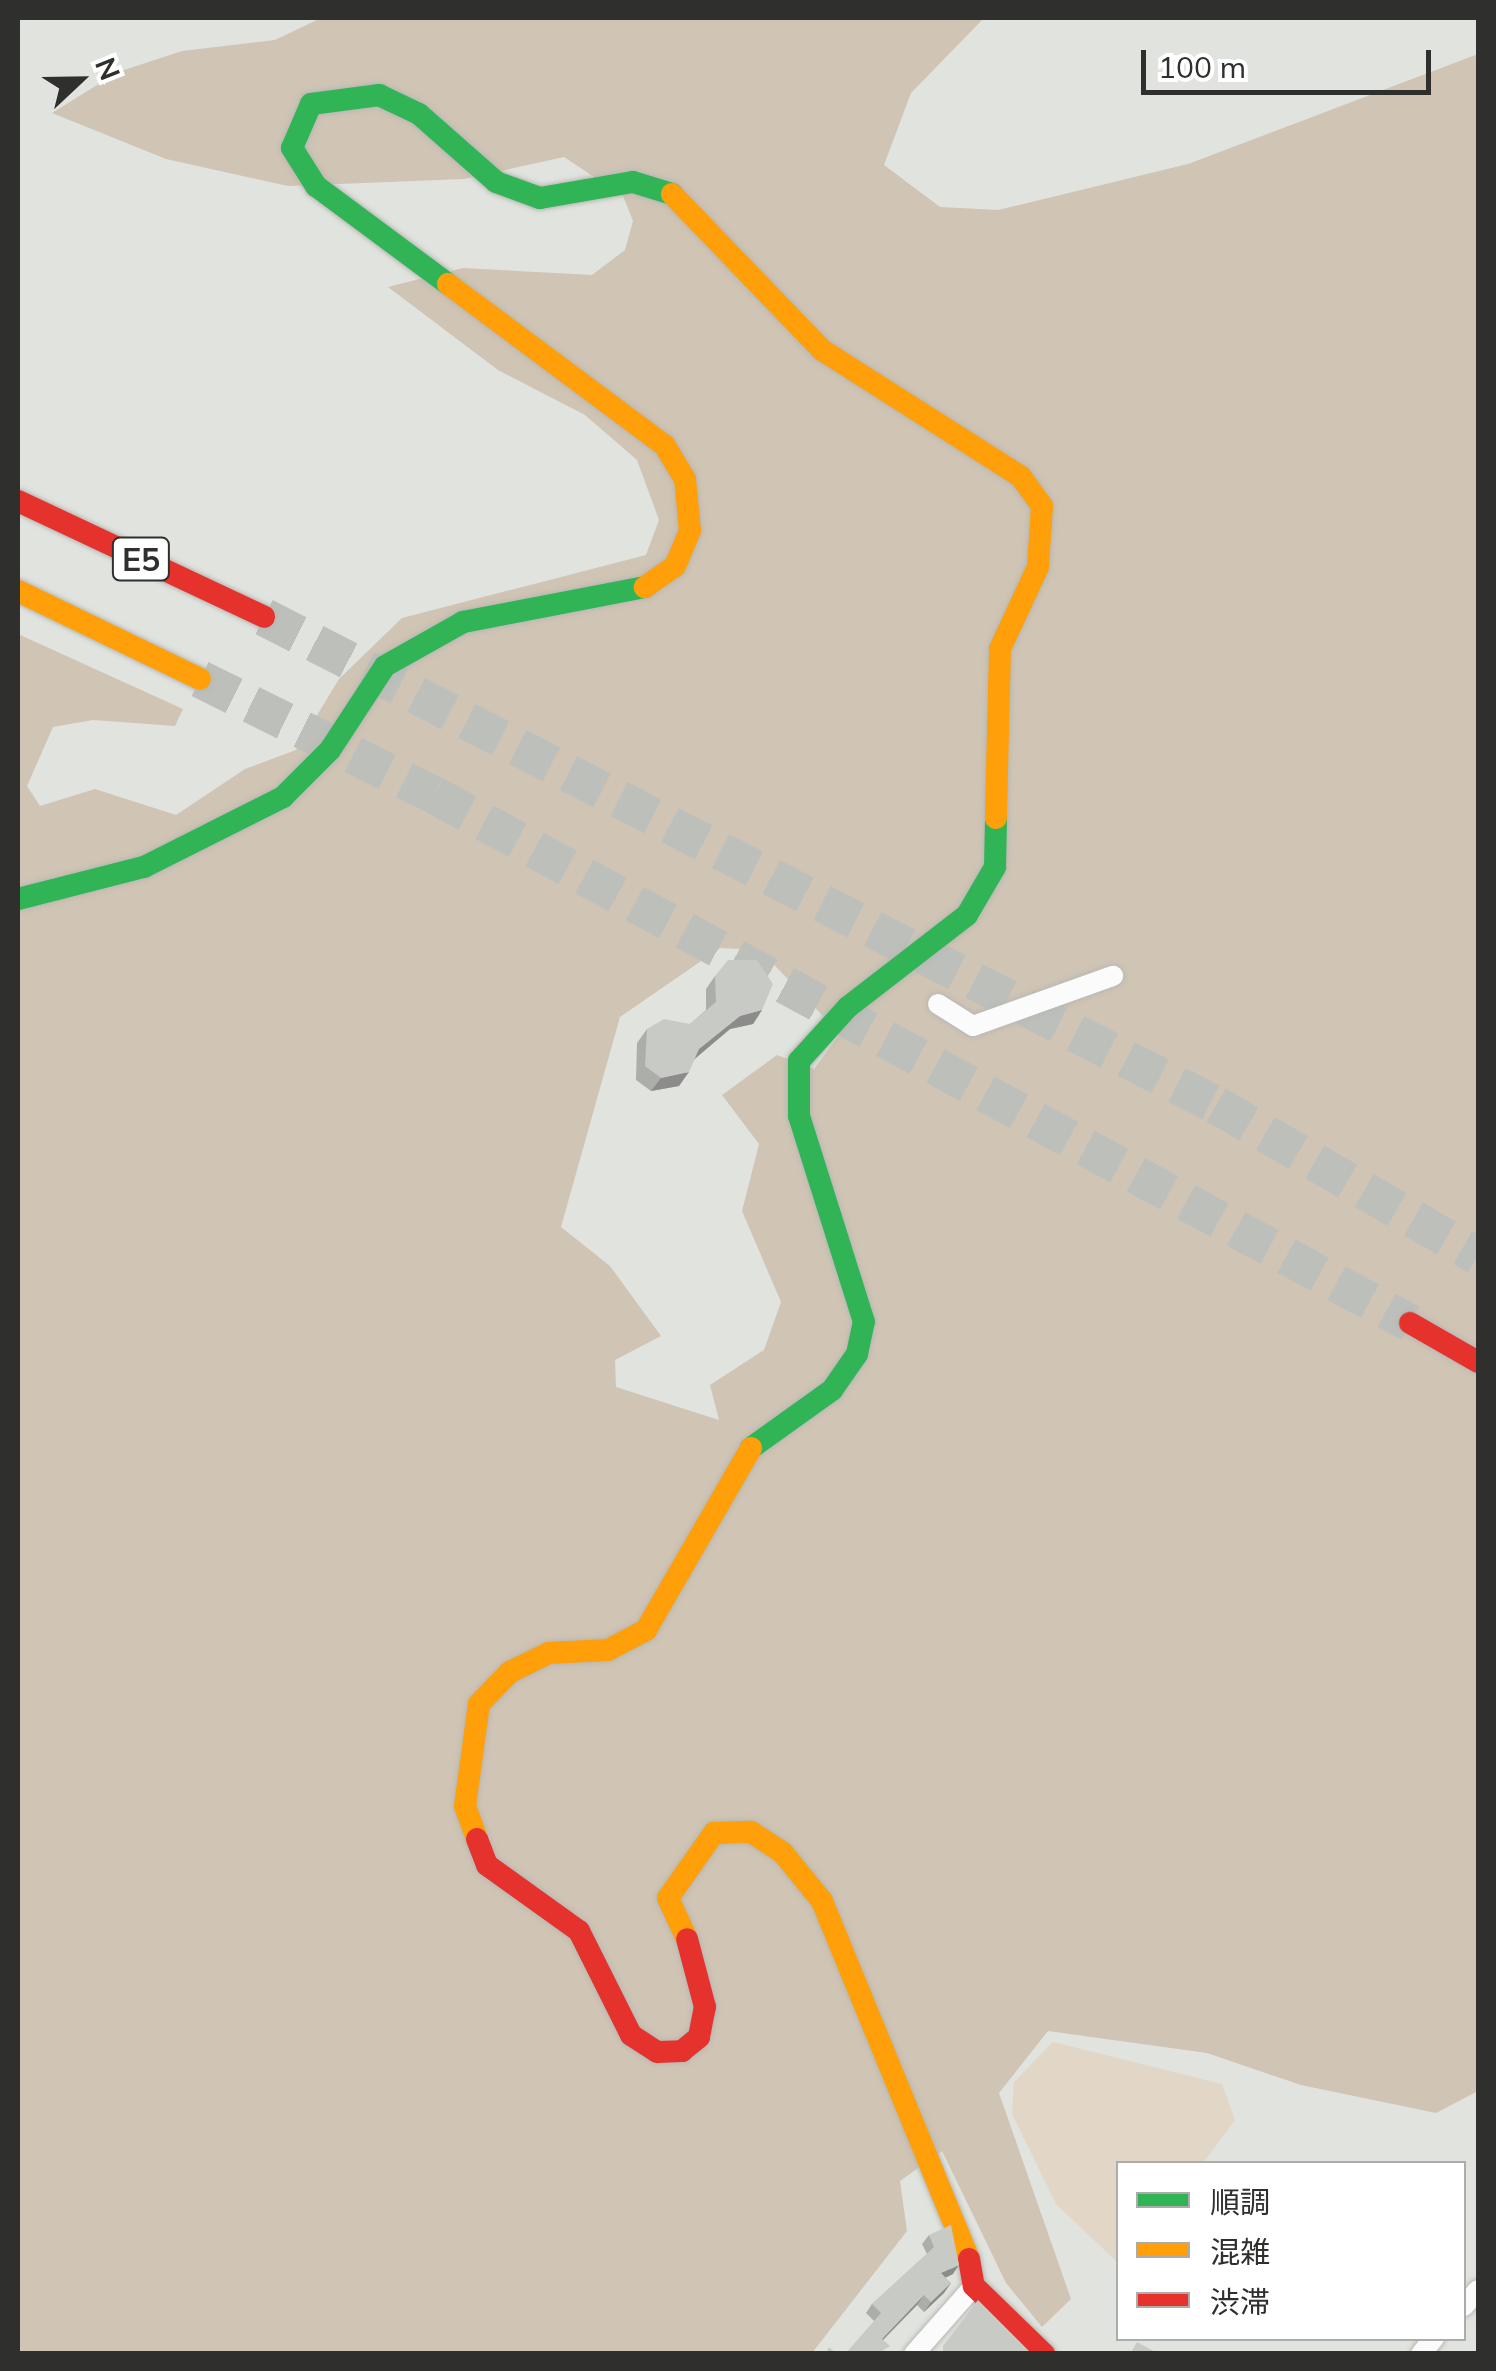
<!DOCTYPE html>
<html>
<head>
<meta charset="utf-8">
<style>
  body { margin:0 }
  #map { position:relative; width:1496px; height:2371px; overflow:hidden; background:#e1e3de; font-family:Mulish,"Noto Sans JP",sans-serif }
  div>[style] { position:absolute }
  .green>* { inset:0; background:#e2d6c6 }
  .forest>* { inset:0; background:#d0c4b4 }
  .highway-tunnel>* { height:38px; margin-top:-19px; transform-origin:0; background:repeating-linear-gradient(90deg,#bdbfbb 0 38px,transparent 0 57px) }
  .roads { filter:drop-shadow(0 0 2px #b7b8b4) drop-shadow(0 0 2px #b7b8b4) }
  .street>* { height:20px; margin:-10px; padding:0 10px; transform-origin:10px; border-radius:10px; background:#fafbfa }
  .fast>* { height:22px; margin:-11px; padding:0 11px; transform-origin:11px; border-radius:11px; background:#30b455 }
  .slow>* { height:22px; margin:-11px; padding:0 11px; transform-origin:11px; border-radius:11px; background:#ff9f0a }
  .jam>* { height:22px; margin:-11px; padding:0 11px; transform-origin:11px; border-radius:11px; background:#e5322d }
  .wall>* { inset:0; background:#acaeaa }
  .shaded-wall>* { inset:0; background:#8c8d8b }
  .building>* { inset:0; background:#c8cac6 }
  span { translate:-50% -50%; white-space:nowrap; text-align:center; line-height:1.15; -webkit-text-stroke:8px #fff; paint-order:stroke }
  .shield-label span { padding:2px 8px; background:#fff; border:2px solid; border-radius:8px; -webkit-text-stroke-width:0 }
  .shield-label { font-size:32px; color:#2f302d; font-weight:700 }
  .frame { position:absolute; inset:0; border:20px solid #2f302d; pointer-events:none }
  .legend { position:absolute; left:1116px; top:2161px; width:350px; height:180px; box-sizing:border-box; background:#fff; border:2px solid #acacab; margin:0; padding:12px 18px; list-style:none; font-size:30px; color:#2f302d }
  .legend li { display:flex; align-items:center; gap:20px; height:50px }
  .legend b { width:50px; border:2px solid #acacab }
  .north { position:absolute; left:30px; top:30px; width:100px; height:100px; -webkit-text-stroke:8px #fff; paint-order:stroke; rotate:68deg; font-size:28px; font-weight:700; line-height:40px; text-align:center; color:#2f302d }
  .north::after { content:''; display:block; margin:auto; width:35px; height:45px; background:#2f302d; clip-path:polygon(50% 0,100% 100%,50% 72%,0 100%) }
  .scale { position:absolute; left:1141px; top:50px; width:290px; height:45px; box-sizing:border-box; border:5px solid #2f302d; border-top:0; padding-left:12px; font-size:30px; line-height:35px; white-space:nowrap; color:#2f302d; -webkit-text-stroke:8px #fff; paint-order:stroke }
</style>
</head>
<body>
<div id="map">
  <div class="green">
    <div style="clip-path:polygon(1053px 2042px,1222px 2084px,1235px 2120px,1203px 2163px,1118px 2164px,1118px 2263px,1056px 2204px,1012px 2114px,1014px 2082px)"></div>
  </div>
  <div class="forest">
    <div style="clip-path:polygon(evenodd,321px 18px,984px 18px,911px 93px,884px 165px,940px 207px,998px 210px,1188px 164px,1478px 54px,1478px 2091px,1436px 2113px,1301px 2085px,1207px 2053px,1048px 2031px,999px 2093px,1071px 2299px,1042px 2327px,1006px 2283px,942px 2151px,900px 2181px,907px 2231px,812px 2353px,18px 2353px,18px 634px,183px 709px,175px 726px,93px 720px,53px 727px,27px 786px,40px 806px,95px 789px,176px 815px,245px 769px,296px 750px,339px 679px,402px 618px,646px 555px,659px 520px,637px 460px,585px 415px,498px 370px,388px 287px,463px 268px,592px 275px,625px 250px,633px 221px,623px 196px,564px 157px,464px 179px,288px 186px,166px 159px,52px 113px,118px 72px,182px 51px,275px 40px,321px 18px,720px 948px,760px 950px,840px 1034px,814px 1069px,777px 1055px,722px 1095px,759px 1144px,742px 1211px,781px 1302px,764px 1350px,710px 1385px,719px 1420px,616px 1387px,615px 1360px,661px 1336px,610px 1266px,561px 1227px,620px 1017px,720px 948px)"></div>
  </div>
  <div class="highway-tunnel">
    <div style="left:264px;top:617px;width:1070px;rotate:27.14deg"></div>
    <div style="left:1216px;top:1105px;width:302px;rotate:30deg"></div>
    <div style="left:200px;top:679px;width:261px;rotate:26.4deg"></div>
    <div style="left:434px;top:795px;width:1110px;rotate:28.41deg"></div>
  </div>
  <div class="roads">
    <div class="street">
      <div style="left:938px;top:1004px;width:41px;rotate:32.2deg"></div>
      <div style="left:973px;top:1026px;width:149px;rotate:-19.7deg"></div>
      <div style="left:1464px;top:2306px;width:21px;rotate:-49deg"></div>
      <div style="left:914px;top:2354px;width:91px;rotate:-48.6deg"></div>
      <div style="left:1421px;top:2354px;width:21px;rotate:-51deg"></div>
    </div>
    <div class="fast">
      <div style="left:448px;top:284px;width:164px;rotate:-143.4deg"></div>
      <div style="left:316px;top:186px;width:45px;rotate:-122.3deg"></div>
      <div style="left:292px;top:148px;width:48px;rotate:-66.6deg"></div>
      <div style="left:311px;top:104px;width:69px;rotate:-7.5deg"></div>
      <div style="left:379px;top:95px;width:44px;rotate:25.4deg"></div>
      <div style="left:419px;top:114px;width:103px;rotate:41.4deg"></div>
      <div style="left:496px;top:182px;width:47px;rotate:20deg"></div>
      <div style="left:540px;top:198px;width:94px;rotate:-9.8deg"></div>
      <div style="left:633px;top:182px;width:41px;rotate:17.1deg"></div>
      <div style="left:18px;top:899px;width:130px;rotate:-14.3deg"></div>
      <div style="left:144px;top:867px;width:156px;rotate:-26.7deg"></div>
      <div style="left:283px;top:797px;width:66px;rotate:-45deg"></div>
      <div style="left:330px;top:750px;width:100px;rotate:-56.8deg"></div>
      <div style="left:385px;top:666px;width:90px;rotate:-29.4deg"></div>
      <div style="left:463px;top:622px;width:185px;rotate:-10.9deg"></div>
      <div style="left:751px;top:1448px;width:100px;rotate:-35.6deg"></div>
      <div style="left:832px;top:1390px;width:44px;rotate:-55.2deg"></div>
      <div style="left:857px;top:1354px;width:33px;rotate:-78deg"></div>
      <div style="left:864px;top:1322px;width:216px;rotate:-107.5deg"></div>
      <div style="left:799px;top:1116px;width:55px;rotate:-90deg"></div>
      <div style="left:799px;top:1061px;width:73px;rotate:-47.8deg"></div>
      <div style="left:848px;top:1007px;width:150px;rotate:-37.7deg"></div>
      <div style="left:967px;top:915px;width:56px;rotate:-59.7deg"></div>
      <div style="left:995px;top:867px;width:49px;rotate:-88.8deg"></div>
    </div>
    <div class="slow">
      <div style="left:672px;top:194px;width:216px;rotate:46.1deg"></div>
      <div style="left:822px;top:350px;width:236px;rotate:32.5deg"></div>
      <div style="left:1021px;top:477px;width:36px;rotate:54deg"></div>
      <div style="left:1042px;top:506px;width:61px;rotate:93.8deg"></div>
      <div style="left:1038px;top:567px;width:90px;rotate:114.9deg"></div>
      <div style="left:1000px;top:649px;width:169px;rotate:91.4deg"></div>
      <div style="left:448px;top:284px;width:271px;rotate:36.7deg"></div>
      <div style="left:665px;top:446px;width:39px;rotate:59deg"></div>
      <div style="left:685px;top:479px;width:52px;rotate:84.5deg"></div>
      <div style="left:690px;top:531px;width:38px;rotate:113deg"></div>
      <div style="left:675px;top:566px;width:37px;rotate:145deg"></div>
      <div style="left:18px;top:591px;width:202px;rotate:25.8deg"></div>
      <div style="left:477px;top:1839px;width:35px;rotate:-110deg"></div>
      <div style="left:465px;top:1806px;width:103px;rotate:-82.2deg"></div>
      <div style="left:479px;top:1704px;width:45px;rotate:-45.9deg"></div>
      <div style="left:510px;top:1672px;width:43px;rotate:-26deg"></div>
      <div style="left:549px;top:1653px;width:59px;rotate:-2.9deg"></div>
      <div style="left:608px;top:1650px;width:43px;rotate:-27.8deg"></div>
      <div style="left:646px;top:1630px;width:210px;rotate:-60deg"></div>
      <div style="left:687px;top:1939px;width:45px;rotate:-114.9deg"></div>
      <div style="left:668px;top:1898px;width:80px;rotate:-54.7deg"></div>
      <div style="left:714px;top:1833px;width:37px;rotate:-2deg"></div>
      <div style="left:751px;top:1832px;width:38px;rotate:33deg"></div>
      <div style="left:783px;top:1853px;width:62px;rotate:50.9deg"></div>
      <div style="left:822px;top:1901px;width:387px;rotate:67.7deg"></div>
    </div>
    <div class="jam">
      <div style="left:18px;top:501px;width:272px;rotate:25.2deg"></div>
      <div style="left:1410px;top:1323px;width:78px;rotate:29.8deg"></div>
      <div style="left:477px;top:1839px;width:28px;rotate:69deg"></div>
      <div style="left:487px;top:1865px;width:113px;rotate:35.7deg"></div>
      <div style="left:579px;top:1931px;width:116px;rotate:63.4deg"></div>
      <div style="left:631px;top:2035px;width:31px;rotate:33deg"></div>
      <div style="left:657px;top:2052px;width:25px;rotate:-2deg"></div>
      <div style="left:682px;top:2051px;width:22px;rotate:-39deg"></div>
      <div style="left:699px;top:2037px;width:31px;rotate:-79deg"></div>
      <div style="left:705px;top:2007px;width:70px;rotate:-104.8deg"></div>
      <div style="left:969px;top:2259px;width:27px;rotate:80deg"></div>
      <div style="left:974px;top:2286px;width:98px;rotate:44.2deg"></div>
    </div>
  </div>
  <div class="wall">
    <div style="clip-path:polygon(715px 976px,762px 1010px,753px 1024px,730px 1029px,695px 1058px,679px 1086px,651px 1091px,636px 1080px,637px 1043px,647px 1029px,690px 1024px,706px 1010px,706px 989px)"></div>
    <div style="clip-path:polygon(929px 2235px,953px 2274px,945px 2278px,951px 2283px,944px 2293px,924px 2312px,917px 2305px,883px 2340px,874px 2321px,866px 2313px,872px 2304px,927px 2254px,922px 2244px)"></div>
  </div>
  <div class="shaded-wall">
    <div style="clip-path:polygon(762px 1010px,753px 1024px,730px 1029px,690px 1063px,699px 1049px,740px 1016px)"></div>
    <div style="clip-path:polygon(689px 1072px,679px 1086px,651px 1091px,661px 1078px)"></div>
    <div style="clip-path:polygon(959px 2265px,953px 2274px,934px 2283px,941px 2273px)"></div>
    <div style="clip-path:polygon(951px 2283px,944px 2293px,924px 2312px,931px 2302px)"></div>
    <div style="clip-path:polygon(924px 2295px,917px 2305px,875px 2348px,882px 2339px)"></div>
  </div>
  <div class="building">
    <div style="clip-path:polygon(728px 960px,757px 960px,773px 984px,762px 1010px,740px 1016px,699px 1049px,689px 1072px,661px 1078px,645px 1066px,647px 1029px,664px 1019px,690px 1024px,716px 1002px,715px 976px)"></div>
    <div style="clip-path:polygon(951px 2225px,959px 2265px,941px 2273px,951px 2283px,931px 2302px,924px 2295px,882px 2339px,890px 2346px,877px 2354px,845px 2354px,881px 2313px,872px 2304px,934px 2247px,929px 2235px)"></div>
    <div style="clip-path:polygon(978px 2300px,1032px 2354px,943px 2354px,943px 2346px)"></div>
    <div style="clip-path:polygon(1137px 2342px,1159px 2354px,1130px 2354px)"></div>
    <div style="clip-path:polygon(829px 2347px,837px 2354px,825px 2354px)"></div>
  </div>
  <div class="shield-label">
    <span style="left:141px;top:559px">E5</span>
  </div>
  <div class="frame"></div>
  <ul class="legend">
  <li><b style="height:12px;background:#30b455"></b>順調</li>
  <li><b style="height:12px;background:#ff9f0a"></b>混雑</li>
  <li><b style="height:12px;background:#e5322d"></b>渋滞</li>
  </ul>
  <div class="north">N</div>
  <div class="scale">100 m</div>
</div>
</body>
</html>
